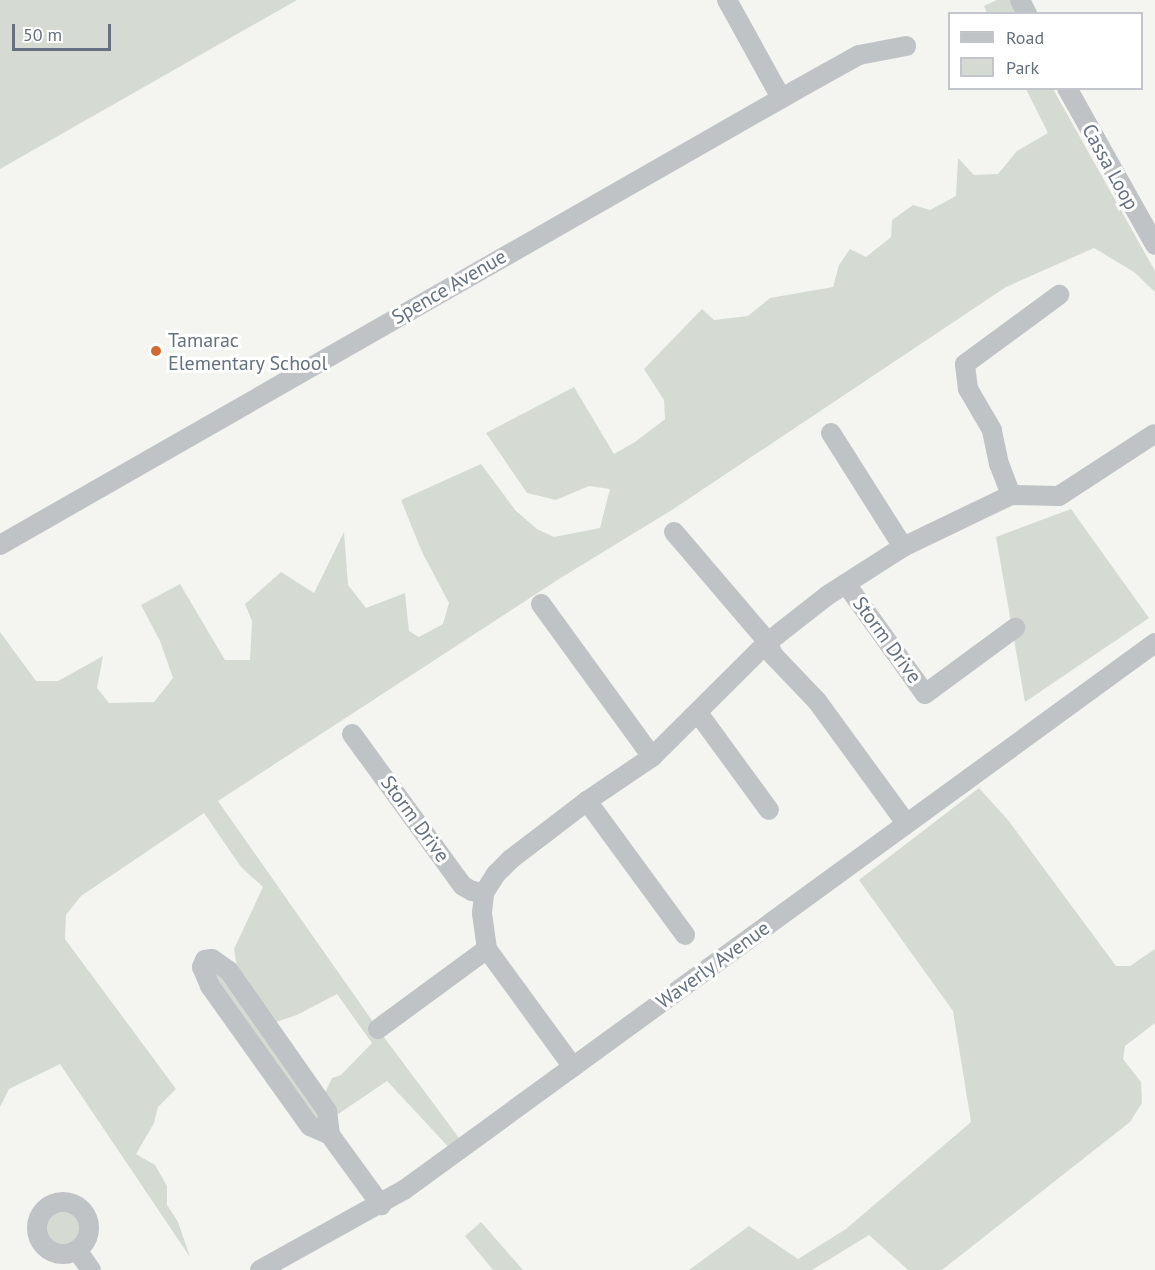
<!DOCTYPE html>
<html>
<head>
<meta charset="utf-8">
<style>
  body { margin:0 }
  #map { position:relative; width:1155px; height:1270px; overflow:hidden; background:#f4f4f1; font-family:"PT Sans",sans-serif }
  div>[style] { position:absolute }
  .green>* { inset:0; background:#d5dbd2 }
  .round { border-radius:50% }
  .minor>* { height:20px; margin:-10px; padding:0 10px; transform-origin:10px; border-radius:10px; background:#c0c3c6 }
  .minor>.ring { margin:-10px; padding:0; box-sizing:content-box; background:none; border:20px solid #c0c3c6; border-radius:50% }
  .dots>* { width:16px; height:16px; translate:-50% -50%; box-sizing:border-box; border:3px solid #fff; border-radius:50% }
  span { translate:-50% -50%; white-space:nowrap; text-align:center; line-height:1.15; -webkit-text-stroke:6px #fff; paint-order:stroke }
  .street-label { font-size:20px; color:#66717f }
  .poi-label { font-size:20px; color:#66717f }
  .left { translate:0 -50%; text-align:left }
  .legend { position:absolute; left:948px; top:12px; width:195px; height:78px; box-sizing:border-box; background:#fff; border:2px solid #c2c6cc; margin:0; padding:8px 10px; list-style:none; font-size:18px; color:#66717f }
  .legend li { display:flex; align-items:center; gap:12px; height:30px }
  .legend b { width:30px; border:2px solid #c2c6cc }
  .scale { position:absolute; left:12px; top:24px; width:99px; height:27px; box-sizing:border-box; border:3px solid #66717f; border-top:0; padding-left:8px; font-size:18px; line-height:21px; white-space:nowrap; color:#66717f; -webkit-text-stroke:4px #fff; paint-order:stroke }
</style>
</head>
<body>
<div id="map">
  <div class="green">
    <div style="clip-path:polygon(0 0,297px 0,0 169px)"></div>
    <div style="clip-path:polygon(997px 0,1010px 0,1017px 13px,987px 13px,984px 6px)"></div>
    <div style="clip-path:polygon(evenodd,1026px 89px,1053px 89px,1155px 271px,1155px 292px,1134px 272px,1094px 248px,1006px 287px,675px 508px,559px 579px,218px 801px,378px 1029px,465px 1146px,455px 1154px,387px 1081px,328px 1121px,310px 1125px,205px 960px,240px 986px,234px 949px,263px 887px,241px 867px,204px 813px,81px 896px,66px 915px,65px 939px,176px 1089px,158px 1107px,154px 1123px,136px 1154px,155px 1165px,167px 1186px,167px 1205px,178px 1222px,190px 1257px,60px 1064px,9px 1089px,0 1107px,0 632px,36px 681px,58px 681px,103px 656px,97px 688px,109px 703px,154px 702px,173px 678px,160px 641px,141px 605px,180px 584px,225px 660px,250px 660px,252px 621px,245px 604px,281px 572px,314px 593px,344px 532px,348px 585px,366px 608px,405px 593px,409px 631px,419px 637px,443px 624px,449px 603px,422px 552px,401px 500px,481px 464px,516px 511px,537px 529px,554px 537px,600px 528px,610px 489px,589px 486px,556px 500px,527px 493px,486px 433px,574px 387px,614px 454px,635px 442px,665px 419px,664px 400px,644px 369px,702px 309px,714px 320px,748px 316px,770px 298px,833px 287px,839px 265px,850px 249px,866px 257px,891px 237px,892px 220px,913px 205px,930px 210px,956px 196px,958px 158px,974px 175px,998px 174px,1017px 151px,1048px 133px,1026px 89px,337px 994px,372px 1043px,341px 1075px,332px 1078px,321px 1101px,267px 1025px,297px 1015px,337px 994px)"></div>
    <div style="clip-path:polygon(1071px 509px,1149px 618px,1025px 702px,996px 537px)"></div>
    <div style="clip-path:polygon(979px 788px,1008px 820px,1116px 966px,1130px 966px,1155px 949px,1155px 1023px,1125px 1046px,1123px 1059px,1141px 1082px,1142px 1103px,1130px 1122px,942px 1270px,908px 1270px,869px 1235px,812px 1270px,689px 1270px,749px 1226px,798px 1259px,846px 1229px,971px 1122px,953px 1011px,859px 880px)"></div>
    <div class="round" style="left:37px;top:1202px;width:52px;height:52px"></div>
    <div style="clip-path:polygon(481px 1222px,523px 1270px,493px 1270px,465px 1236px)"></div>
  </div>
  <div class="minor">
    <div style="left:727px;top:0;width:112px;rotate:61.1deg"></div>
    <div style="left:1020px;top:0;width:16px;rotate:63deg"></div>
    <div style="left:1067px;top:88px;width:180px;rotate:60.7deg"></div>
    <div style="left:831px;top:433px;width:135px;rotate:57.7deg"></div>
    <div style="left:1011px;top:495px;width:33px;rotate:-111deg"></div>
    <div style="left:999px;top:464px;width:35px;rotate:-102deg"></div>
    <div style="left:992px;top:430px;width:48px;rotate:-120.3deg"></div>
    <div style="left:968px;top:389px;width:25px;rotate:-97deg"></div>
    <div style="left:965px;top:364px;width:117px;rotate:-36.3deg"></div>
    <div style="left:674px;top:532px;width:145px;rotate:49.5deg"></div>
    <div style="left:768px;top:642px;width:14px;rotate:69deg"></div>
    <div style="left:773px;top:655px;width:64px;rotate:46.3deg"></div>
    <div style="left:817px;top:701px;width:151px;rotate:53.9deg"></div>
    <div style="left:0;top:545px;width:917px;rotate:-29.75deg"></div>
    <div style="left:796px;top:90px;width:72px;rotate:-29.1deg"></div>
    <div style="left:859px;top:55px;width:48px;rotate:-10.8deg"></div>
    <div style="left:846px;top:584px;width:135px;rotate:54.3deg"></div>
    <div style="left:925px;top:694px;width:112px;rotate:-36.3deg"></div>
    <div style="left:541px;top:604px;width:189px;rotate:54deg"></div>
    <div style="left:698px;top:713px;width:120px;rotate:53.8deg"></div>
    <div style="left:352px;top:734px;width:188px;rotate:53.9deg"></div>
    <div style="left:463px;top:886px;width:10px;rotate:29deg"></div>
    <div style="left:472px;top:891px;width:12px;rotate:9deg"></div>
    <div style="left:587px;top:801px;width:166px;rotate:53.8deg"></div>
    <div style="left:378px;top:1029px;width:135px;rotate:-36.3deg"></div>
    <div style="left:573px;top:1067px;width:146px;rotate:-126.1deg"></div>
    <div style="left:487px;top:949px;width:36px;rotate:-98deg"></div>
    <div style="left:482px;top:913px;width:20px;rotate:-84deg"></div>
    <div style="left:484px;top:893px;width:22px;rotate:-58deg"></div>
    <div style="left:496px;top:874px;width:21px;rotate:-45deg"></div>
    <div style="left:511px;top:859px;width:96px;rotate:-37.3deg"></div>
    <div style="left:587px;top:801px;width:78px;rotate:-34.1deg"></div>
    <div style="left:652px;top:757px;width:163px;rotate:-44.8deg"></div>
    <div style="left:768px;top:642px;width:76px;rotate:-38.1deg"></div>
    <div style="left:828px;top:595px;width:89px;rotate:-32.6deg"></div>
    <div style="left:903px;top:547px;width:120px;rotate:-25.7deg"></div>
    <div style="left:1011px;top:495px;width:48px;rotate:1.2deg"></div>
    <div style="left:1059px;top:496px;width:113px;rotate:-33.1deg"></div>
    <div style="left:330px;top:1135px;width:24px;rotate:-97deg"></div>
    <div style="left:327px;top:1111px;width:171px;rotate:-125deg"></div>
    <div style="left:229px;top:971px;width:21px;rotate:-145deg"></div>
    <div style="left:212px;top:959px;width:7px;rotate:172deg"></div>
    <div style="left:205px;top:960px;width:8px;rotate:113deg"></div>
    <div style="left:202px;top:967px;width:21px;rotate:67deg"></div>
    <div style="left:210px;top:986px;width:172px;rotate:54.5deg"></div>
    <div style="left:310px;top:1126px;width:22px;rotate:24deg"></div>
    <div style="left:330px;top:1135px;width:87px;rotate:53.9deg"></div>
    <div class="ring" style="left:37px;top:1202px;width:32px;height:32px"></div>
    <div style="left:77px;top:1250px;width:24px;rotate:55deg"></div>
    <div style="left:260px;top:1270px;width:165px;rotate:-29.1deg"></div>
    <div style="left:404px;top:1190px;width:929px;rotate:-36.07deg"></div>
  </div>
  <div class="dots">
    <div style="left:156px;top:351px;background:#d46932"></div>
  </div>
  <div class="street-label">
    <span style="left:1110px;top:167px;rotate:61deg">Cassa Loop</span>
    <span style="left:449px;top:287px;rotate:-30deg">Spence Avenue</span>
    <span style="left:887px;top:640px;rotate:54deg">Storm Drive</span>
    <span style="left:415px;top:819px;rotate:54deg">Storm Drive</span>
    <span style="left:713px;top:965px;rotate:-36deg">Waverly Avenue</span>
  </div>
  <div class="poi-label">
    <span class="left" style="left:168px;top:352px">Tamarac<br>Elementary School</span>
  </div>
  <ul class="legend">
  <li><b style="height:8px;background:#c0c3c6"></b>Road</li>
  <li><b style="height:16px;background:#d5dbd2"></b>Park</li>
  </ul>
  <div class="scale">50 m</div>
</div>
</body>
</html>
